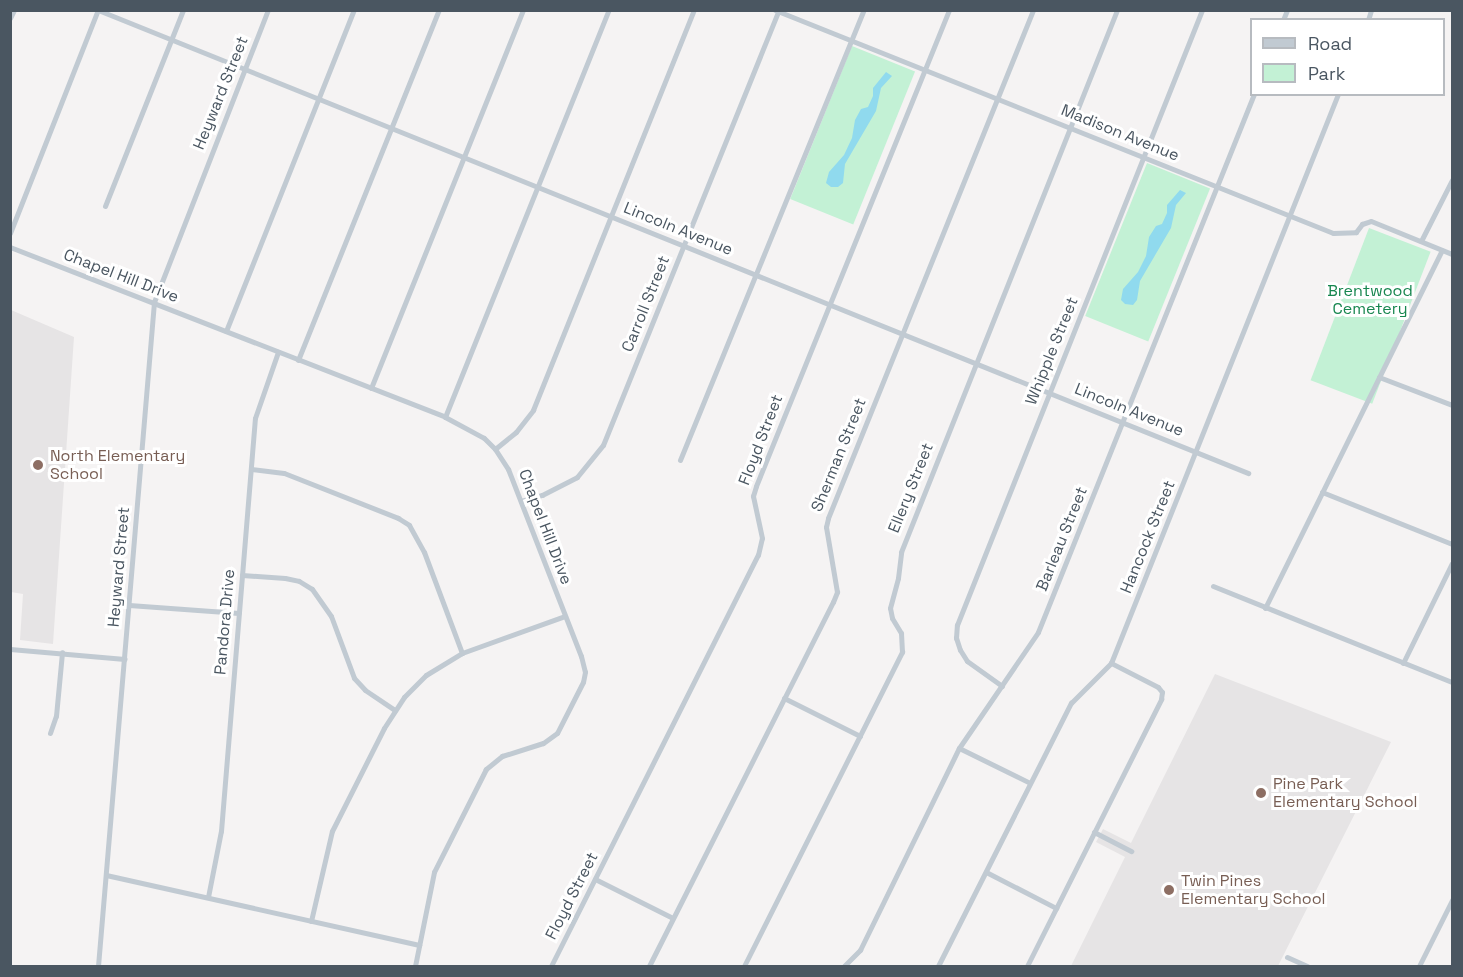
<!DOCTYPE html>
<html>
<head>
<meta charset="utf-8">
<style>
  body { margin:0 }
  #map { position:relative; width:1463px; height:977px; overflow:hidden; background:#f5f3f3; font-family:"Space Grotesk",sans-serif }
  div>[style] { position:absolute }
  .education>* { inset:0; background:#e6e4e5 }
  .green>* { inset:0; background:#c3f1d5; transform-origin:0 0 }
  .water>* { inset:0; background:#90daee }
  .minor>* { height:5px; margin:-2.5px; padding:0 2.5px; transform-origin:2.5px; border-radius:2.5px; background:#c1cad2 }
  .dots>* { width:16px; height:16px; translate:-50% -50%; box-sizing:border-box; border:3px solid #fff; border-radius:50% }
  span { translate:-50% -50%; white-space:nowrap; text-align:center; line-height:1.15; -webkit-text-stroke:6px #fff; paint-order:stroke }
  .street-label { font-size:16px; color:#4a5661 }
  .park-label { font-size:16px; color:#17864f }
  .education-label { font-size:16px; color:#785e54 }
  .left { translate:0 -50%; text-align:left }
  .frame { position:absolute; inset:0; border:12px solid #4a5661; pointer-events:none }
  .legend { position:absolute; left:1250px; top:18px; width:195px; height:78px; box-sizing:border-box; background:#fff; border:2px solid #b7bbc0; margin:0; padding:8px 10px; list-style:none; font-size:18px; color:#4a5661 }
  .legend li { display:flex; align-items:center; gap:12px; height:30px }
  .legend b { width:30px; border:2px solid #b7bbc0 }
</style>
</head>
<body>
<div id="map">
  <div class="education">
    <div style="clip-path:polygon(11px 310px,74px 337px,53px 644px,20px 640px,23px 594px,11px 592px)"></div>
    <div style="clip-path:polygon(1215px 674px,1391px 742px,1278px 966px,1071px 966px,1125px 857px,1096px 842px,1103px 829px,1131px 843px)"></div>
  </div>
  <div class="green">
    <div style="left:852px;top:46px;width:68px;height:165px;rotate:22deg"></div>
    <div style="left:1147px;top:163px;width:68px;height:165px;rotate:22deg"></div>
    <div style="left:1369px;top:228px;width:66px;height:163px;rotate:21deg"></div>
  </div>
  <div class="water">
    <div style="clip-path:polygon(886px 72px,892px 76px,881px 88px,876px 111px,845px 164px,843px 183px,838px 187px,831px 187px,826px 183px,829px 172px,844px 155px,852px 138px,855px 120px,861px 109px,868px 107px,873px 96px,873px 88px)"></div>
    <div style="clip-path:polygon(1180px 190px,1186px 193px,1176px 205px,1171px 228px,1140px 281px,1137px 300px,1133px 305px,1125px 304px,1121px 300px,1123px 289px,1138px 272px,1146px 256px,1149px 237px,1156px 226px,1162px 224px,1167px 213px,1167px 205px)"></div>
  </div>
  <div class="minor">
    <div style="left:98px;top:10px;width:1240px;rotate:21.93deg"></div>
    <div style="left:775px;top:10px;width:601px;rotate:21.78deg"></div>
    <div style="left:1333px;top:233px;width:23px;rotate:-2deg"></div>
    <div style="left:1356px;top:232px;width:10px;rotate:-53deg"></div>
    <div style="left:1362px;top:224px;width:9px;rotate:-18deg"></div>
    <div style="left:1371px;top:221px;width:87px;rotate:22.2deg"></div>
    <div style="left:10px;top:18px;width:9px;rotate:-63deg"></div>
    <div style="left:1283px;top:20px;width:11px;rotate:-68deg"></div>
    <div style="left:1368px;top:20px;width:10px;rotate:-73deg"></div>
    <div style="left:105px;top:206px;width:211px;rotate:-68.3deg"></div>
    <div style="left:10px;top:233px;width:240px;rotate:-68.5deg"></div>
    <div style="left:1421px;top:241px;width:68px;rotate:-63.1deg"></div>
    <div style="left:10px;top:247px;width:467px;rotate:21.3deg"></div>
    <div style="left:445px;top:417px;width:44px;rotate:28.3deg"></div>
    <div style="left:484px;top:438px;width:16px;rotate:45deg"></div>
    <div style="left:495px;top:449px;width:24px;rotate:57deg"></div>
    <div style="left:508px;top:469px;width:201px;rotate:68.7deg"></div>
    <div style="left:581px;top:656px;width:16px;rotate:76deg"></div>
    <div style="left:585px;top:672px;width:10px;rotate:101deg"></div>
    <div style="left:583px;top:682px;width:57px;rotate:117deg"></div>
    <div style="left:557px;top:733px;width:17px;rotate:144deg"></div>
    <div style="left:543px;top:743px;width:43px;rotate:162.4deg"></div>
    <div style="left:502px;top:756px;width:21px;rotate:141deg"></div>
    <div style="left:486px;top:769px;width:115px;rotate:116.8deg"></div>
    <div style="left:434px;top:872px;width:96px;rotate:101.4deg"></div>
    <div style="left:226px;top:331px;width:346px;rotate:-68.3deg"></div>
    <div style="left:298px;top:360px;width:377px;rotate:-68.1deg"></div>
    <div style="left:1379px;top:377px;width:78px;rotate:21deg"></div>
    <div style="left:371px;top:388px;width:407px;rotate:-68.1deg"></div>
    <div style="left:445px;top:417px;width:439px;rotate:-68.1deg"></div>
    <div style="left:495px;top:449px;width:27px;rotate:-39deg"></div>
    <div style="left:516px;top:432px;width:28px;rotate:-52deg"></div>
    <div style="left:533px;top:410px;width:431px;rotate:-68.1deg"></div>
    <div style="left:680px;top:460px;width:486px;rotate:-67.8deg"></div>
    <div style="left:251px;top:469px;width:33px;rotate:7deg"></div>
    <div style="left:284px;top:473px;width:123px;rotate:21.5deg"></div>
    <div style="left:398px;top:518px;width:13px;rotate:32deg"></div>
    <div style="left:409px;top:525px;width:31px;rotate:61deg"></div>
    <div style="left:424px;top:552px;width:108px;rotate:69.4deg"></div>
    <div style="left:1322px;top:492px;width:140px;rotate:21.8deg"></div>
    <div style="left:521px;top:501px;width:22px;rotate:-16deg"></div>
    <div style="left:542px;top:495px;width:39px;rotate:-27deg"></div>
    <div style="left:577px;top:477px;width:41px;rotate:-50.9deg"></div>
    <div style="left:603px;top:445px;width:469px;rotate:-68deg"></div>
    <div style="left:242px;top:575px;width:43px;rotate:4deg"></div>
    <div style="left:285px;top:578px;width:14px;rotate:12deg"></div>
    <div style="left:299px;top:581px;width:15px;rotate:32deg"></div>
    <div style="left:312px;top:589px;width:33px;rotate:55deg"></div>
    <div style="left:331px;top:616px;width:66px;rotate:69.6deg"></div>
    <div style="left:354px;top:678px;width:16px;rotate:47deg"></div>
    <div style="left:365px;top:690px;width:36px;rotate:34deg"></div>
    <div style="left:1213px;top:586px;width:258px;rotate:21.9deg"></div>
    <div style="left:129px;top:605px;width:110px;rotate:4.2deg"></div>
    <div style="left:1265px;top:608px;width:399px;rotate:-63.7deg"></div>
    <div style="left:10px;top:649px;width:115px;rotate:5deg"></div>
    <div style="left:1403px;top:663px;width:111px;rotate:-63.9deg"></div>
    <div style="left:1002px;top:686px;width:43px;rotate:-144.5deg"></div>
    <div style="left:967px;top:661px;width:13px;rotate:-122deg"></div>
    <div style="left:960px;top:650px;width:13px;rotate:-108deg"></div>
    <div style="left:956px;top:638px;width:13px;rotate:-86deg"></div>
    <div style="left:957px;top:625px;width:662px;rotate:-68.28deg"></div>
    <div style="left:784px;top:698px;width:85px;rotate:26.6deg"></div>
    <div style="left:50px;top:733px;width:18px;rotate:-71deg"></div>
    <div style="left:56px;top:716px;width:64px;rotate:-84.6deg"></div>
    <div style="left:959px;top:748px;width:79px;rotate:26.2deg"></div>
    <div style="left:1094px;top:832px;width:42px;rotate:27.2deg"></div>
    <div style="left:986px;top:872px;width:79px;rotate:27.2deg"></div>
    <div style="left:106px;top:875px;width:321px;rotate:12.6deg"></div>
    <div style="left:595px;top:879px;width:87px;rotate:26.6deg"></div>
    <div style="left:208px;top:897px;width:67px;rotate:-78.9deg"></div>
    <div style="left:221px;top:831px;width:414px;rotate:-85.3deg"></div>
    <div style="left:255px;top:418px;width:70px;rotate:-70.8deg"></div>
    <div style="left:311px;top:921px;width:92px;rotate:-76.9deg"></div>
    <div style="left:332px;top:831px;width:115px;rotate:-63.2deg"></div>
    <div style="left:384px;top:728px;width:37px;rotate:-57deg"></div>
    <div style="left:404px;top:697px;width:31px;rotate:-45deg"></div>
    <div style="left:426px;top:675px;width:42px;rotate:-31.4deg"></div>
    <div style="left:462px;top:653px;width:109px;rotate:-19.8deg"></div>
    <div style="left:1287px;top:957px;width:22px;rotate:24deg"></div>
    <div style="left:98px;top:966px;width:666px;rotate:-85.18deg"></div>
    <div style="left:154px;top:302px;width:313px;rotate:-68.7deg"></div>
    <div style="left:551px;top:966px;width:460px;rotate:-63.3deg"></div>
    <div style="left:758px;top:555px;width:17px;rotate:-77deg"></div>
    <div style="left:762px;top:538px;width:43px;rotate:-102.1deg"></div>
    <div style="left:753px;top:496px;width:10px;rotate:-73deg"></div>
    <div style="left:756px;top:486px;width:514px;rotate:-67.93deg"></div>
    <div style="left:649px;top:966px;width:408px;rotate:-63.2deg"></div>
    <div style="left:833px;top:602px;width:11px;rotate:-68deg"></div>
    <div style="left:837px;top:592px;width:66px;rotate:-99.6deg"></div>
    <div style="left:826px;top:527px;width:9px;rotate:-77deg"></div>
    <div style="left:828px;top:518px;width:548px;rotate:-68.02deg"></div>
    <div style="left:744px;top:966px;width:352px;rotate:-63.3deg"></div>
    <div style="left:902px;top:652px;width:19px;rotate:-93deg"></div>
    <div style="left:901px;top:633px;width:17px;rotate:-121deg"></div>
    <div style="left:892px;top:618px;width:10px;rotate:-101deg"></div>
    <div style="left:890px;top:608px;width:31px;rotate:-75deg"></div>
    <div style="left:898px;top:578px;width:26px;rotate:-83deg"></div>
    <div style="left:901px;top:552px;width:583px;rotate:-68.27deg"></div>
    <div style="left:844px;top:966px;width:23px;rotate:-45deg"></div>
    <div style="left:860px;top:950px;width:225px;rotate:-63.9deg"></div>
    <div style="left:959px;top:748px;width:140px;rotate:-55.7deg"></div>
    <div style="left:1038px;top:632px;width:580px;rotate:-68.13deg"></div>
    <div style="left:938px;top:966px;width:295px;rotate:-63.2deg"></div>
    <div style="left:1071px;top:703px;width:57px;rotate:-45deg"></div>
    <div style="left:1111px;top:663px;width:613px;rotate:-68.25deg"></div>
    <div style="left:1027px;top:966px;width:299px;rotate:-63.3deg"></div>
    <div style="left:1161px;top:699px;width:7px;rotate:-82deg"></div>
    <div style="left:1162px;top:692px;width:6px;rotate:-129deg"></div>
    <div style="left:1158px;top:687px;width:53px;rotate:-152.9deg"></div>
    <div style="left:1419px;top:966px;width:74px;rotate:-63.4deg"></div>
  </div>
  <div class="dots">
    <div style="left:38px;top:465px;background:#8d6e63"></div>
    <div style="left:1261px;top:793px;background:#8d6e63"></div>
    <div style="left:1169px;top:890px;background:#8d6e63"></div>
  </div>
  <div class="street-label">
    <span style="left:221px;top:93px;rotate:-68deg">Heyward Street</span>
    <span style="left:1120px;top:133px;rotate:22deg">Madison Avenue</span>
    <span style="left:678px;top:229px;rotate:22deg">Lincoln Avenue</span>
    <span style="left:121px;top:276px;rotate:21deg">Chapel Hill Drive</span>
    <span style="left:646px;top:304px;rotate:-68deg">Carroll Street</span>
    <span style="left:1052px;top:351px;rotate:-68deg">Whipple Street</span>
    <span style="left:1129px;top:410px;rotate:22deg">Lincoln Avenue</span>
    <span style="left:761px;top:440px;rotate:-69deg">Floyd Street</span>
    <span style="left:839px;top:455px;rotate:-68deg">Sherman Street</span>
    <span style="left:911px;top:488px;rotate:-68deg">Ellery Street</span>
    <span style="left:545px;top:527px;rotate:69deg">Chapel Hill Drive</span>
    <span style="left:1148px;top:537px;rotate:-68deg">Hancock Street</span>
    <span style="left:1062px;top:539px;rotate:-68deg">Barleau Street</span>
    <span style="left:119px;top:567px;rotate:-85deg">Heyward Street</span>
    <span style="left:225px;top:622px;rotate:-85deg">Pandora Drive</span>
    <span style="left:572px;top:896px;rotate:-63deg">Floyd Street</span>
  </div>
  <div class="park-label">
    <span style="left:1370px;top:300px">Brentwood<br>Cemetery</span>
  </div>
  <div class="education-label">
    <span class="left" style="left:50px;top:465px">North Elementary<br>School</span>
    <span class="left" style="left:1273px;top:793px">Pine Park<br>Elementary School</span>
    <span class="left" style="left:1181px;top:890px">Twin Pines<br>Elementary School</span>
  </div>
  <div class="frame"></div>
  <ul class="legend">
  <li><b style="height:8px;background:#c1cad2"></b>Road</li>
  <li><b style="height:16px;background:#c3f1d5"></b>Park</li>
  </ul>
</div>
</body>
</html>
